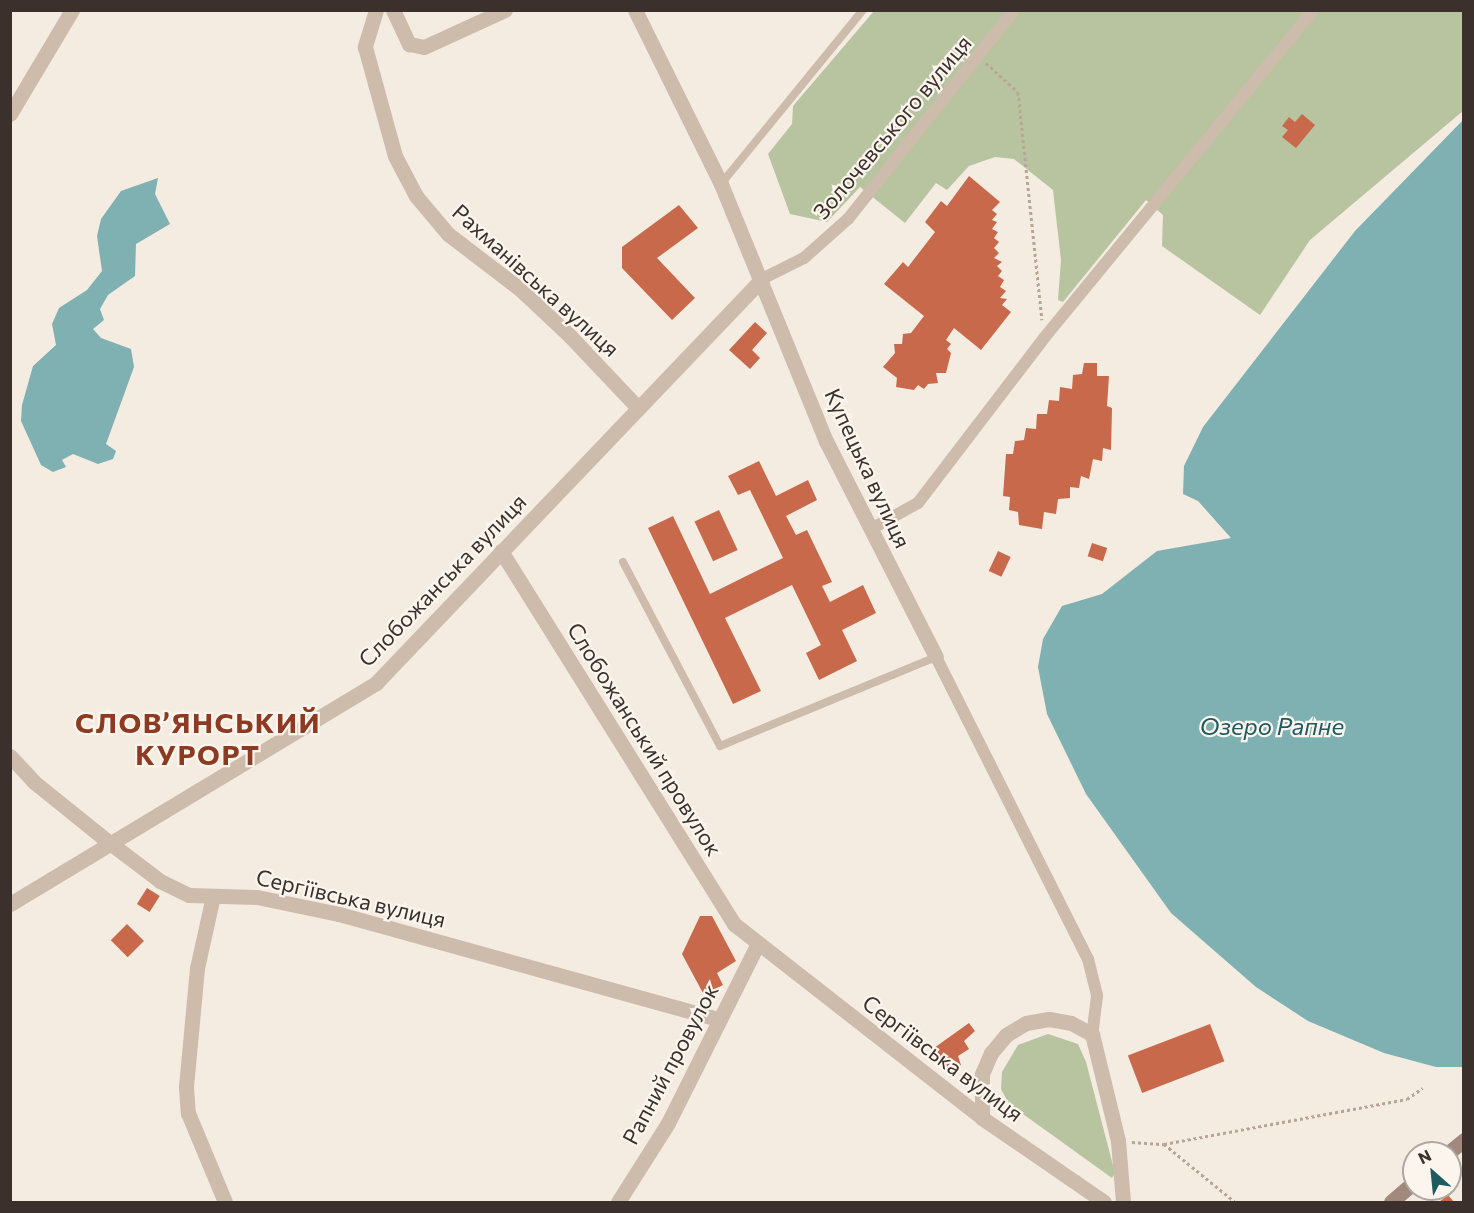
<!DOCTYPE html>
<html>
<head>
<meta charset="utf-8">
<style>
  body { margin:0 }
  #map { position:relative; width:1474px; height:1213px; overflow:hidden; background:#f4ebe1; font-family:Commissioner,sans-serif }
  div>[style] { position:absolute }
  .green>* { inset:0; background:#b8c4a0 }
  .water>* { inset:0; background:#7fb0b2 }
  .building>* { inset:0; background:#c8694b; transform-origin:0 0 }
  .path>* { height:3px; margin-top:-1.5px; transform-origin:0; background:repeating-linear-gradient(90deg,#b9a596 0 3px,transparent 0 6px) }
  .service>* { height:8px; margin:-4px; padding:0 4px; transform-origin:4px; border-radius:4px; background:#cdbbac }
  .pedestrian>* { height:12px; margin:-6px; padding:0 6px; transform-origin:6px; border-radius:6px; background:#cdbbac }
  .minor>* { height:15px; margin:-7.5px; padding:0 7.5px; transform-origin:7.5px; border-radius:7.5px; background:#cdbbac }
  .secondary>* { height:15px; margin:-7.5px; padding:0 7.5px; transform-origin:7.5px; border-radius:7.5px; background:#a18a7d }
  span { translate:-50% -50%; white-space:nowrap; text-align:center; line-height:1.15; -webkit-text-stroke:4.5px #fbf5ee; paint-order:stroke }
  .street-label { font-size:22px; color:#3b302b }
  .water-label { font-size:24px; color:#1f5a5e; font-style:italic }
  .district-label { font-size:28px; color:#8c3b22; font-weight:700; letter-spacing:1.5px }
  .frame { position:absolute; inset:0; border:12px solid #3b302b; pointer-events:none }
  .north { position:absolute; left:1402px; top:1141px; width:60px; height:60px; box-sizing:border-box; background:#fbf5ee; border:2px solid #aea6a0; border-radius:50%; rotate:333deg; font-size:16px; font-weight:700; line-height:24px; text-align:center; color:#3b302b }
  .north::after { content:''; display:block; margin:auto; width:21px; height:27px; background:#1f5a5e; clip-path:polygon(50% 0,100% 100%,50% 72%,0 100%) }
</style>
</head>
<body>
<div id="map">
  <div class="green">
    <div style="clip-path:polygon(874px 11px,1463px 11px,1463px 111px,1310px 240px,1260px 315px,1162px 246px,1163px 215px,1146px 200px,1063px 302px,1058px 300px,1061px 260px,1053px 190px,1014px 159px,995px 157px,969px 166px,947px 190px,936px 183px,905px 223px,860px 187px,827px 222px,790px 214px,768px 154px,792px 124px,793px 106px)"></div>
    <div style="clip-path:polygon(1048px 1034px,1078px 1044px,1086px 1062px,1115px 1173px,1112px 1178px,1009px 1104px,1001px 1089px,1002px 1072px,1018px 1045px)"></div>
  </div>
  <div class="water">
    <div style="clip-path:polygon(1463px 120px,1464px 1067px,1436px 1067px,1384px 1053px,1308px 1021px,1256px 987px,1171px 913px,1086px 794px,1047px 714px,1038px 667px,1043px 639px,1062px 606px,1102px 594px,1157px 551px,1231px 538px,1198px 501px,1183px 494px,1184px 466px,1203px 427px,1355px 231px)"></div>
    <div style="clip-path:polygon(158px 178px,155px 194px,170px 224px,136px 244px,135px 276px,108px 295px,100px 309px,104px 320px,93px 329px,101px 338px,131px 349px,134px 367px,106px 444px,116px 451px,113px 459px,98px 464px,73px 454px,62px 460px,66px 467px,53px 472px,41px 465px,21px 421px,22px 405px,33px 366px,56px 345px,52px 324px,59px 308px,87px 290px,102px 271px,97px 236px,101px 219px,121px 191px)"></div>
  </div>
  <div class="building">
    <div style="clip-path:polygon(1302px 114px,1315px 125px,1296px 148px,1282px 137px,1288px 130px,1282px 126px,1289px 117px,1295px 122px)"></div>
    <div style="clip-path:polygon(969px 176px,1000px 202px,992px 210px,997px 214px,992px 220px,997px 222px,992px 229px,998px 232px,994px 238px,999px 242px,994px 248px,999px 253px,994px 258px,1002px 262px,997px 266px,1002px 271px,998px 276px,1004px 280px,1000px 287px,1006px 291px,1000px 298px,1007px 299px,1002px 305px,1011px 312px,981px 350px,954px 328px,946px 340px,951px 344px,947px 349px,951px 353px,946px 373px,936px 373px,938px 383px,928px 384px,924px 389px,918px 385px,914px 390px,896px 387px,897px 378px,883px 367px,895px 353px,894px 344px,902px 344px,903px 334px,911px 333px,924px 316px,884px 284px,903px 262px,908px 267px,935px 232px,925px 222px,941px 201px,947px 206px)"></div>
    <div style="clip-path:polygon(679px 205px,698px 228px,657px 258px,695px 298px,672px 320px,622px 268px,622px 247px)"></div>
    <div style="clip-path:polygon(755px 322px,767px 333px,752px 350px,760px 358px,750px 369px,729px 350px)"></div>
    <div style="clip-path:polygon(1084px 363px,1097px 363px,1097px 376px,1109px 376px,1107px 406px,1112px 408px,1111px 450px,1103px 448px,1102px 461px,1093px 459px,1089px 479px,1081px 476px,1079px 488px,1070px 487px,1070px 498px,1058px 499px,1056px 514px,1044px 512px,1042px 529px,1019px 525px,1018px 512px,1009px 510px,1010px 497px,1003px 496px,1006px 454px,1013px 454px,1015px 441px,1024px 440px,1026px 428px,1036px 429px,1037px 414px,1047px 414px,1049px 400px,1059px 401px,1060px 387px,1072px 389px,1073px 375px,1082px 374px)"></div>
    <div style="clip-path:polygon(759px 461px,776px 496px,808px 480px,817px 500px,786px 516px,796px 535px,807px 530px,832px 582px,822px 586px,830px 602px,863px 585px,876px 613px,842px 630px,857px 661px,819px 680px,806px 653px,821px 645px,792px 585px,725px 618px,761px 691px,733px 704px,648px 528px,673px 516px,710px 594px,783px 558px,750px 490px,738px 495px,728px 476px)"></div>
    <div style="left:719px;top:510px;width:44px;height:27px;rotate:65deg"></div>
    <div style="left:1092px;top:543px;width:16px;height:14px;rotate:18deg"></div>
    <div style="left:998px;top:551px;width:14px;height:22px;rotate:25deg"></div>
    <div style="left:147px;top:888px;width:15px;height:19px;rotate:32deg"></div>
    <div style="clip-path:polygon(700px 916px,712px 916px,736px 961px,717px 973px,723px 985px,704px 995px,682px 954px)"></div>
    <div style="left:127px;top:924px;width:24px;height:23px;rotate:45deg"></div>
    <div style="clip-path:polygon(969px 1023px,975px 1031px,964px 1041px,969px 1049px,958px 1056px,961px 1065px,951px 1072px,934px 1048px)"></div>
    <div style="left:1210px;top:1024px;width:40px;height:88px;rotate:69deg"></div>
    <div style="clip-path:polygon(1448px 1195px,1454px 1202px,1439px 1202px)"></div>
  </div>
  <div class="path">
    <div style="left:986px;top:63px;width:43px;rotate:42.2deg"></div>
    <div style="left:1018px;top:92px;width:229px;rotate:84deg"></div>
    <div style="left:1132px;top:1142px;width:32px;rotate:4deg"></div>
    <div style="left:1164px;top:1144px;width:92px;rotate:39.2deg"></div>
    <div style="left:1164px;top:1144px;width:247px;rotate:-10.5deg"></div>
    <div style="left:1407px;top:1099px;width:19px;rotate:-35deg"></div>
  </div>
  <div class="service">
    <div style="left:721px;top:184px;width:225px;rotate:-50.8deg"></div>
    <div style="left:623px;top:562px;width:208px;rotate:62.2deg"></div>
    <div style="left:720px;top:746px;width:234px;rotate:-22.4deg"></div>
  </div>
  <div class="pedestrian">
    <div style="left:762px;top:279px;width:47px;rotate:-26.6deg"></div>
    <div style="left:804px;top:258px;width:59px;rotate:-41.6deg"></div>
    <div style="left:848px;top:219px;width:267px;rotate:-51.5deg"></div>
    <div style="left:871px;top:529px;width:54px;rotate:-29deg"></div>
    <div style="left:918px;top:503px;width:208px;rotate:-52.6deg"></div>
    <div style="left:1044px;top:338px;width:424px;rotate:-50.6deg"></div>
    <div style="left:936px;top:657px;width:338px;rotate:63.3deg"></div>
    <div style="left:1088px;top:959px;width:38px;rotate:76deg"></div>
    <div style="left:1097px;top:996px;width:38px;rotate:97deg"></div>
  </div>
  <div class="minor">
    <div style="left:376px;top:10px;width:39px;rotate:107deg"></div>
    <div style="left:365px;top:47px;width:113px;rotate:74.6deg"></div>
    <div style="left:395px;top:156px;width:45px;rotate:62.3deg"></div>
    <div style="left:416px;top:196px;width:50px;rotate:49.9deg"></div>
    <div style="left:448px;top:234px;width:91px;rotate:37.4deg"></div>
    <div style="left:520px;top:289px;width:69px;rotate:43.2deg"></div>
    <div style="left:570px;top:336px;width:99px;rotate:46.6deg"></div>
    <div style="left:393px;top:10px;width:38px;rotate:65deg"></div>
    <div style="left:409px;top:44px;width:15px;rotate:11deg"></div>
    <div style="left:424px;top:47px;width:89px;rotate:-24.6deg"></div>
    <div style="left:635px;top:10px;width:194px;rotate:63.7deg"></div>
    <div style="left:721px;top:184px;width:278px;rotate:67.8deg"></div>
    <div style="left:826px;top:441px;width:242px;rotate:63deg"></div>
    <div style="left:10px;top:114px;width:121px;rotate:-59.2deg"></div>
    <div style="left:501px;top:551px;width:440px;rotate:58deg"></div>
    <div style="left:734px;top:924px;width:315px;rotate:38deg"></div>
    <div style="left:982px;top:1118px;width:148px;rotate:34.5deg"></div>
    <div style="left:10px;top:756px;width:35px;rotate:47deg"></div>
    <div style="left:34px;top:782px;width:97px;rotate:38.8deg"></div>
    <div style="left:110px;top:843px;width:63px;rotate:37.2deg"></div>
    <div style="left:160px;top:881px;width:32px;rotate:26deg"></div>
    <div style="left:189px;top:895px;width:68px;rotate:1.7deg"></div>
    <div style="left:257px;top:897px;width:84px;rotate:11.7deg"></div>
    <div style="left:339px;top:914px;width:395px;rotate:15.5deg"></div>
    <div style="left:213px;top:896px;width:74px;rotate:102.5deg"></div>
    <div style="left:197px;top:968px;width:120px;rotate:95.3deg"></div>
    <div style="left:186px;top:1087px;width:26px;rotate:86deg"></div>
    <div style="left:188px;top:1113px;width:96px;rotate:67.4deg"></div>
    <div style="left:10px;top:904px;width:428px;rotate:-31.1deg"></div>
    <div style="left:376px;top:683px;width:559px;rotate:-46.31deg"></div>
    <div style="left:982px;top:1118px;width:44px;rotate:-90deg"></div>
    <div style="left:982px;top:1074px;width:23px;rotate:-67deg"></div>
    <div style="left:991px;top:1053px;width:23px;rotate:-50deg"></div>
    <div style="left:1006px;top:1035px;width:23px;rotate:-31deg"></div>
    <div style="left:1026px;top:1023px;width:23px;rotate:-10deg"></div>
    <div style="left:1049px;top:1019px;width:22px;rotate:10deg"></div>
    <div style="left:1071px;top:1023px;width:24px;rotate:28deg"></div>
    <div style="left:1092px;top:1034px;width:110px;rotate:76.3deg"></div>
    <div style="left:1118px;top:1141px;width:61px;rotate:85.3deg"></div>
    <div style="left:618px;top:1202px;width:93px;rotate:-57.7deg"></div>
    <div style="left:668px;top:1123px;width:199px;rotate:-63.4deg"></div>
  </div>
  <div class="secondary">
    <div style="left:1448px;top:1153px;width:21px;rotate:-39deg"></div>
    <div style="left:1391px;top:1202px;width:30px;rotate:-41deg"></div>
  </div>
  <div class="street-label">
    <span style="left:892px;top:127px;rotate:-50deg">Золочевського вулиця</span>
    <span style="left:536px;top:280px;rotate:42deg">Рахманівська вулиця</span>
    <span style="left:868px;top:468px;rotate:65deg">Купецька вулиця</span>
    <span style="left:442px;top:580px;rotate:-46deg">Слобожанська вулиця</span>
    <span style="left:645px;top:739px;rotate:58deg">Слобожанський провулок</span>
    <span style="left:351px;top:898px;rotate:13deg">Сергіївська вулиця</span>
    <span style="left:943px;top:1058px;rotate:37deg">Сергіївська вулиця</span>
    <span style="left:670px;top:1064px;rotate:-62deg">Рапний провулок</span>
  </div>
  <div class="water-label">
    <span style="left:1272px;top:726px">Озеро Рапне</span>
  </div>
  <div class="district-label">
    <span style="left:198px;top:738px">СЛОВ’ЯНСЬКИЙ<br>КУРОРТ</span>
  </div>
  <div class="frame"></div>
  <div class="north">N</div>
</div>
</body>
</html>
